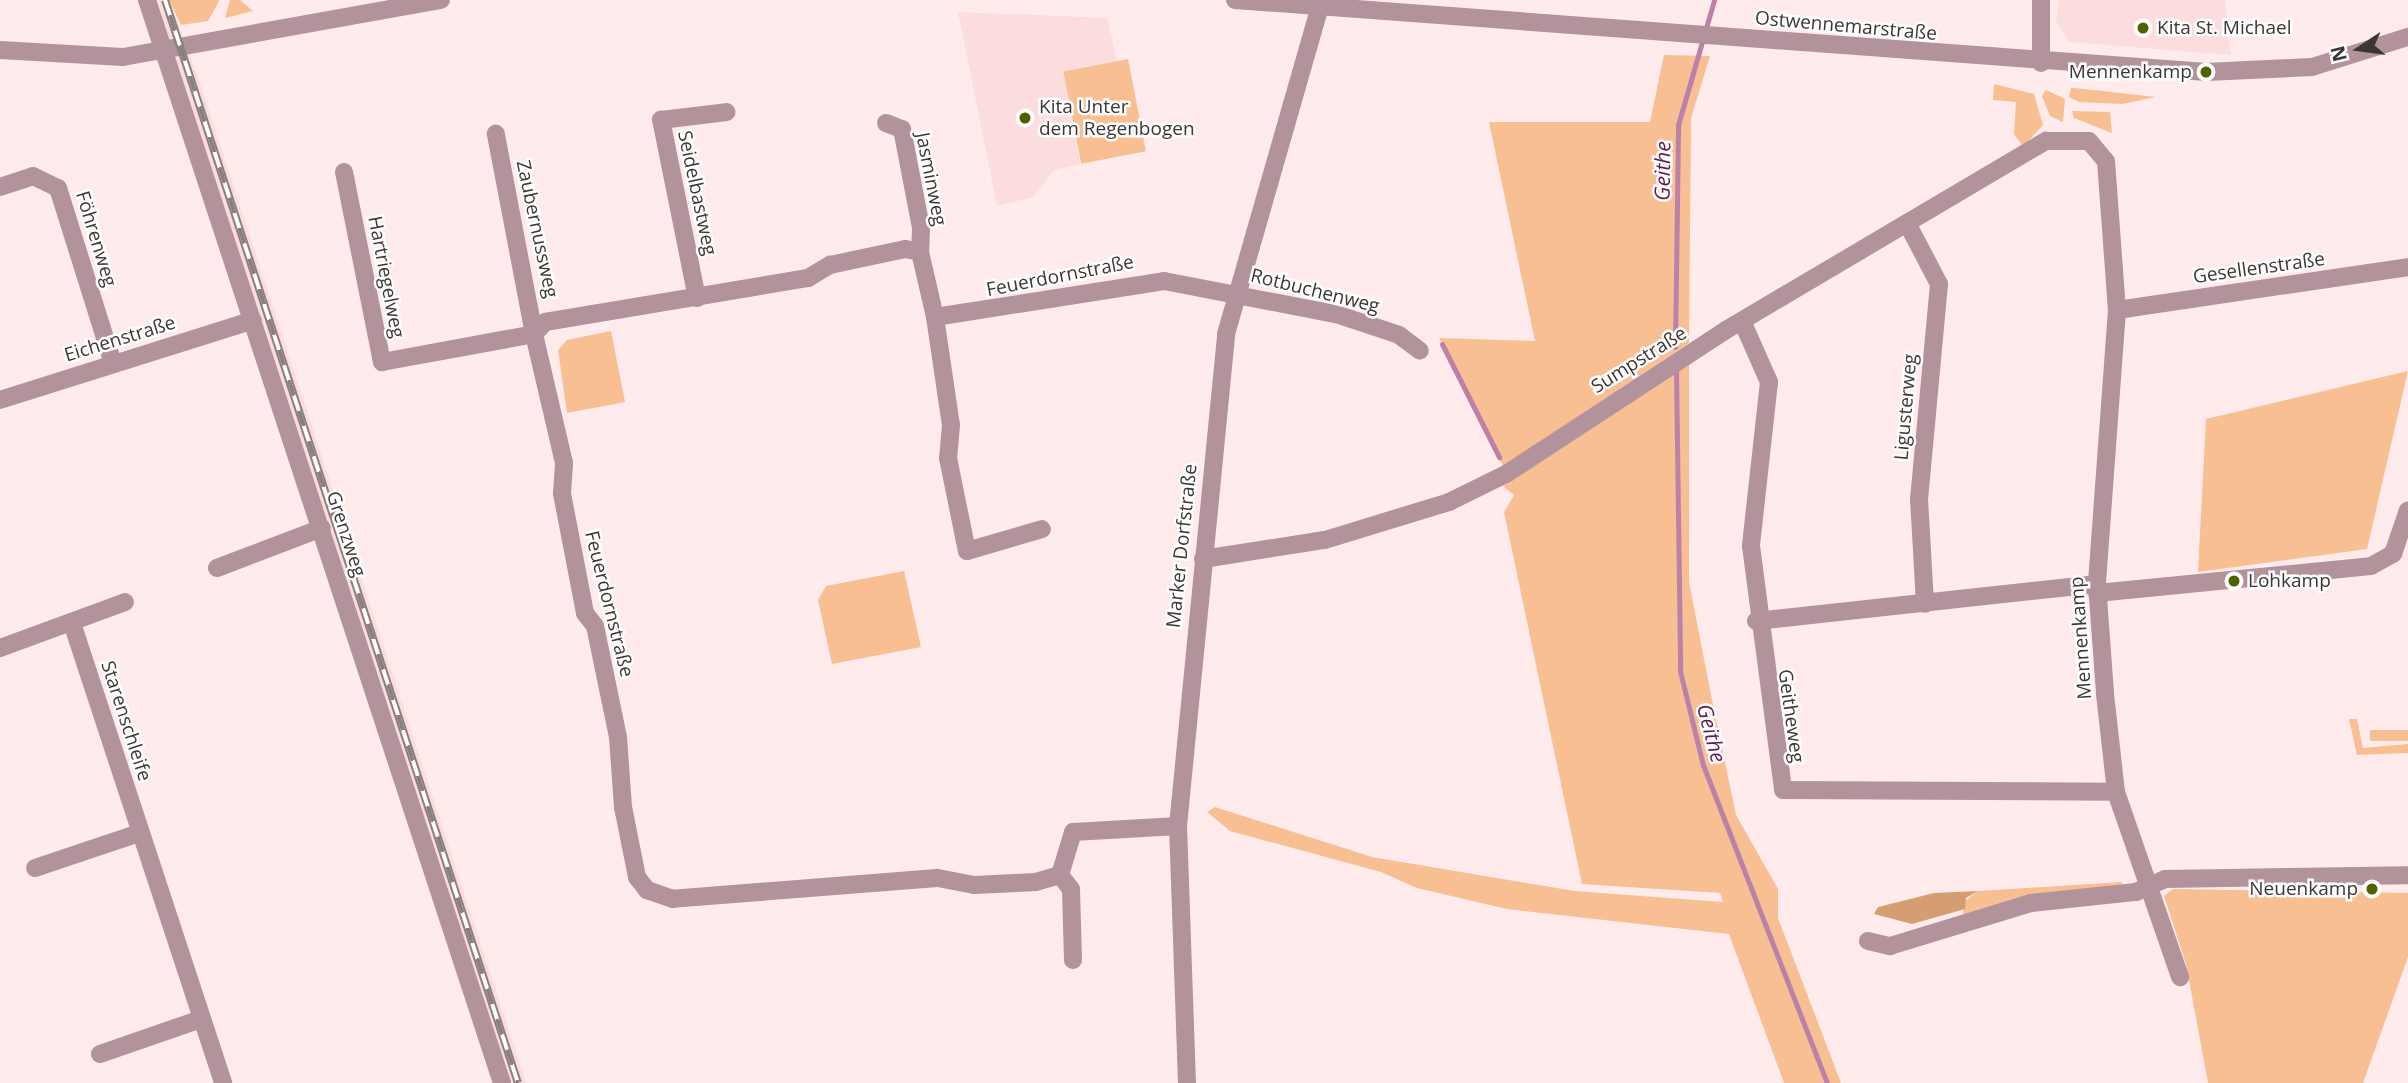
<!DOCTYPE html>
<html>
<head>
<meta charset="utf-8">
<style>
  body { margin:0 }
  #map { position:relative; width:2408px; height:1083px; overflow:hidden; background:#ffebeb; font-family:"Open Sans",sans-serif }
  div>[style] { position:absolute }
  .built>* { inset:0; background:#fadddc }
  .green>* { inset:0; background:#f7bf92; transform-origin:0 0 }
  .forest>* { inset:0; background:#d49d72 }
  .stream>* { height:5px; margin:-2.5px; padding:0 2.5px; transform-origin:2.5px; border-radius:2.5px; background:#bb81a8 }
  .minor>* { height:18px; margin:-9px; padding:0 9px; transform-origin:9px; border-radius:9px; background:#b2939c }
  .rail>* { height:8px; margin-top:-4px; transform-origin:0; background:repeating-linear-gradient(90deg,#fefefe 0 16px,#8c7f7f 0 32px); box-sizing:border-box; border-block:2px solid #8c7f7f }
  .dots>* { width:19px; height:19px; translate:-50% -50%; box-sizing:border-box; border:4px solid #fefefe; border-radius:50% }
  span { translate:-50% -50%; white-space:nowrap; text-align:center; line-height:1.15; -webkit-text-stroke:5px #fefefe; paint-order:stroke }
  .street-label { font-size:19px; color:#3d3636 }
  .poi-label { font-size:19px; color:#3d3636 }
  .left { translate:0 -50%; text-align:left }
  .right { translate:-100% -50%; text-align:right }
  .water-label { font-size:21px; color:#601b4f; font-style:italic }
  .north { position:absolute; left:2324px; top:14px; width:70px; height:70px; -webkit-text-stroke:5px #fefefe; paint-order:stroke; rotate:257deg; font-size:19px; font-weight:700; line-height:28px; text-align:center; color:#3d3636 }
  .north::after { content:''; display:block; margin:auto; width:24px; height:32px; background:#3d3636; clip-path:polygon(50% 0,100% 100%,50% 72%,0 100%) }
</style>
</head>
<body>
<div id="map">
  <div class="built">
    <div style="clip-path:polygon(159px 0,169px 0,197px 74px,526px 1083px,512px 1083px,165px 35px)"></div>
    <div style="clip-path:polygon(2059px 0,2225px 0,2231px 55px,2069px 42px,2056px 21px)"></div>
    <div style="clip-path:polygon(958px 12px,1107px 18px,1117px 61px,1063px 71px,1080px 164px,1054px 170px,1033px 197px,997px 206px)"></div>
  </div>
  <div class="green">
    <div style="clip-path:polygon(169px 0,219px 0,219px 1px,208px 21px,181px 25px)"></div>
    <div style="clip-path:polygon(230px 0,240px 0,253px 11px,225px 18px)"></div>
    <div style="clip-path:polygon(1664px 55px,1710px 56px,1691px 118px,1689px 343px,1503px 466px,1439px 338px,1535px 341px,1489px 122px,1650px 122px)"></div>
    <div style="left:1128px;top:59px;width:94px;height:66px;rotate:79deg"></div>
    <div style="clip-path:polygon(1994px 84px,2034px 94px,2043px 125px,2023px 147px,2014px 134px,2016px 102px,1993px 100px)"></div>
    <div style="clip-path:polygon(2071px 88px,2075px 88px,2156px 97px,2122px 104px,2079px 102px,2069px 97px)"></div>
    <div style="clip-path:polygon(2046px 90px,2065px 99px,2063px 122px,2050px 116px,2042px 96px)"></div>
    <div style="clip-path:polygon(2072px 111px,2110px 112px,2112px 133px,2074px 118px)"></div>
    <div style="clip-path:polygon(611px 331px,625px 402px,567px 413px,558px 350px,567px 340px)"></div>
    <div style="clip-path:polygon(1689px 359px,1689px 582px,1711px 695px,1736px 815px,1778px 889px,1778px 918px,1841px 1083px,1784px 1083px,1729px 934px,1507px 909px,1417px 888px,1381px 872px,1230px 831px,1207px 812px,1215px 807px,1372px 857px,1574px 891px,1723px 902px,1720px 893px,1582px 884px,1504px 512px,1514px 495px,1503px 486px)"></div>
    <div style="clip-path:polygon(2408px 371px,2367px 549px,2198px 572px,2206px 419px)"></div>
    <div style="clip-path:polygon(904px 571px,921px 647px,832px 664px,818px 600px,826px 586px)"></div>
    <div style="clip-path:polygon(2349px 719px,2357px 719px,2363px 748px,2408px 744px,2408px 753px,2357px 755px)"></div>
    <div style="left:2408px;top:730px;width:11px;height:38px;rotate:90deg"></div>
    <div style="clip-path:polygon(2122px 882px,2123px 888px,1963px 918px,1964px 902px,1978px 891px)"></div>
    <div style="clip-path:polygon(2173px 889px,2408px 893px,2408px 957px,2363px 1083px,2208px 1083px,2186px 964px,2164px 896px)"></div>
  </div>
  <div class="forest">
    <div style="clip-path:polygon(1978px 891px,1966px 898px,1965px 909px,1912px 924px,1874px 914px,1878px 907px,1934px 893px)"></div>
  </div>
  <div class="stream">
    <div style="left:1442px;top:344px;width:127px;rotate:63.2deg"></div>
    <div style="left:1675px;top:347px;width:222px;rotate:-89.2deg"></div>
    <div style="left:1678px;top:125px;width:130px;rotate:-73.9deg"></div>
    <div style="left:1676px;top:370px;width:301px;rotate:89.2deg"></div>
    <div style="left:1680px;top:671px;width:97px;rotate:76.3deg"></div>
    <div style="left:1703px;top:765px;width:341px;rotate:68.7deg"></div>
  </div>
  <div class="minor">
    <div style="left:147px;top:0;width:1140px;rotate:71.85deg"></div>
    <div style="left:1235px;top:0;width:974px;rotate:4.24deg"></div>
    <div style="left:2206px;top:72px;width:106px;rotate:-2.7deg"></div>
    <div style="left:2312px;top:67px;width:101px;rotate:-17.4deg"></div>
    <div style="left:2041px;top:0;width:63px;rotate:90deg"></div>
    <div style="left:0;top:50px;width:123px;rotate:3.3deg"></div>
    <div style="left:123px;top:57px;width:323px;rotate:-10.2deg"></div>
    <div style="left:886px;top:123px;width:17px;rotate:21deg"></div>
    <div style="left:902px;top:129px;width:101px;rotate:79.1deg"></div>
    <div style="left:921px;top:228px;width:24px;rotate:92deg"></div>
    <div style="left:344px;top:172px;width:194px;rotate:78.7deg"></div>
    <div style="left:382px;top:362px;width:155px;rotate:-10.4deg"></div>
    <div style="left:534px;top:334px;width:204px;rotate:-100.8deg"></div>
    <div style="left:0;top:187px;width:35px;rotate:-18deg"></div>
    <div style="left:33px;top:176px;width:28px;rotate:26deg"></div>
    <div style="left:58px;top:188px;width:183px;rotate:72.6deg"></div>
    <div style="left:1907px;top:223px;width:69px;rotate:62.3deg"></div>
    <div style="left:1939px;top:284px;width:216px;rotate:95.3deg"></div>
    <div style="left:1919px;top:499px;width:105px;rotate:86.7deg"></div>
    <div style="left:697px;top:298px;width:182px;rotate:-101.4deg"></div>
    <div style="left:661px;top:120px;width:66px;rotate:-6.9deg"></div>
    <div style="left:2117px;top:310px;width:294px;rotate:-8.4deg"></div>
    <div style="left:935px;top:317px;width:109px;rotate:81.6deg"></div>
    <div style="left:951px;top:425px;width:33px;rotate:95deg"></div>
    <div style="left:948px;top:458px;width:95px;rotate:78.5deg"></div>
    <div style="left:967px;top:551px;width:78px;rotate:-16.3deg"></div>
    <div style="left:1742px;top:321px;width:67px;rotate:66.1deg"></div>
    <div style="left:1769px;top:382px;width:165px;rotate:96.3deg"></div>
    <div style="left:1751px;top:546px;width:246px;rotate:82.5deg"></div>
    <div style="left:1783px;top:790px;width:333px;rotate:0.3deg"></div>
    <div style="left:0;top:400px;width:265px;rotate:-17.5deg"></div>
    <div style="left:1203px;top:559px;width:123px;rotate:-8.9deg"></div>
    <div style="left:1325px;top:540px;width:130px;rotate:-17deg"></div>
    <div style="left:1449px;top:502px;width:64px;rotate:-26.2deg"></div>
    <div style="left:1506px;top:474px;width:263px;rotate:-33.2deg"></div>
    <div style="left:1726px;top:330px;width:372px;rotate:-30.6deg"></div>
    <div style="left:2046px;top:141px;width:43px"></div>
    <div style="left:2089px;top:141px;width:26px;rotate:50deg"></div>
    <div style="left:2106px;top:161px;width:149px;rotate:85.8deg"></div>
    <div style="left:2117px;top:310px;width:275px;rotate:94.2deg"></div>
    <div style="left:2097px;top:584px;width:110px;rotate:85.8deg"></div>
    <div style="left:2105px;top:694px;width:99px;rotate:83.6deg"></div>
    <div style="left:2116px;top:792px;width:196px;rotate:70.9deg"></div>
    <div style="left:217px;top:568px;width:112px;rotate:-20.9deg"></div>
    <div style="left:2097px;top:593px;width:275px;rotate:-5.6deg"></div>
    <div style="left:2371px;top:566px;width:25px;rotate:-29deg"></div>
    <div style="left:2393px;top:554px;width:46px;rotate:-71.2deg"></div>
    <div style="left:1756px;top:621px;width:343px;rotate:-6.2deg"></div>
    <div style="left:72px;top:623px;width:484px;rotate:71.8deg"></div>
    <div style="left:0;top:648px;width:133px;rotate:-20.2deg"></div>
    <div style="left:1178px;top:826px;width:105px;rotate:176.7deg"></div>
    <div style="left:1073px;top:832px;width:45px;rotate:106.8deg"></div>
    <div style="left:1060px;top:875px;width:25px;rotate:164deg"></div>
    <div style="left:1036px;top:882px;width:62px;rotate:177.2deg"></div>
    <div style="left:974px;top:885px;width:38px;rotate:-169deg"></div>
    <div style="left:937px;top:878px;width:265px;rotate:175.5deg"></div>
    <div style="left:673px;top:899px;width:28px;rotate:-161deg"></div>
    <div style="left:647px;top:890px;width:16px;rotate:-128deg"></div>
    <div style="left:637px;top:877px;width:71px;rotate:-101.3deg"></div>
    <div style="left:623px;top:807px;width:70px;rotate:-94.1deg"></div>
    <div style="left:618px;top:737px;width:113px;rotate:-101.7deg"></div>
    <div style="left:595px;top:626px;width:16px;rotate:-128deg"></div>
    <div style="left:585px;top:613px;width:122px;rotate:-100.9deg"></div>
    <div style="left:562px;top:493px;width:30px;rotate:-86deg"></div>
    <div style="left:564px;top:463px;width:132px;rotate:-103.1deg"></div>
    <div style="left:534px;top:334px;width:16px;rotate:-47deg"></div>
    <div style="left:545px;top:322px;width:267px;rotate:-9.5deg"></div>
    <div style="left:808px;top:278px;width:26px;rotate:-31deg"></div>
    <div style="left:830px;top:265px;width:77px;rotate:-12deg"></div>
    <div style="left:905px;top:249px;width:15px;rotate:11deg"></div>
    <div style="left:920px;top:252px;width:67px;rotate:77deg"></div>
    <div style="left:935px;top:317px;width:232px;rotate:-8.9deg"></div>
    <div style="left:1164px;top:281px;width:175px;rotate:10.9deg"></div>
    <div style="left:1336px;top:314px;width:66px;rotate:18.4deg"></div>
    <div style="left:1399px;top:335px;width:26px;rotate:37deg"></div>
    <div style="left:35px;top:868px;width:110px;rotate:-18.6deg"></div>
    <div style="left:1060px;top:875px;width:18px;rotate:52deg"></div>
    <div style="left:1071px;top:889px;width:71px;rotate:88.4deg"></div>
    <div style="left:1868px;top:941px;width:23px;rotate:13deg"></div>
    <div style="left:1890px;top:946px;width:147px;rotate:-17deg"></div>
    <div style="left:2031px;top:903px;width:106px;rotate:-6deg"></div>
    <div style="left:2136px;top:892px;width:32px;rotate:-24deg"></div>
    <div style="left:2165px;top:879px;width:243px;rotate:-0.9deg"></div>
    <div style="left:100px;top:1054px;width:107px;rotate:-19.1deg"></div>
    <div style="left:1187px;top:1083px;width:257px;rotate:-92deg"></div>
    <div style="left:1178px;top:826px;width:494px;rotate:-84.4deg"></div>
    <div style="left:1226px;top:334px;width:348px;rotate:-74deg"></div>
  </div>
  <div class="rail">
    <div style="left:165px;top:0;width:1139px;rotate:71.95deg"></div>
  </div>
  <div class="dots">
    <div style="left:2143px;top:28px;background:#505f00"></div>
    <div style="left:2206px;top:72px;background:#505f00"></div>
    <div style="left:1025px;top:118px;background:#505f00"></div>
    <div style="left:2234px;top:581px;background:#505f00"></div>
    <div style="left:2372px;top:889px;background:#505f00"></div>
  </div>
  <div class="street-label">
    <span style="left:1846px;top:26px;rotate:5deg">Ostwennemarstraße</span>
    <span style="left:931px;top:179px;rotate:79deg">Jasminweg</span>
    <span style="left:697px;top:193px;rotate:78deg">Seidelbastweg</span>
    <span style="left:537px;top:229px;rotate:78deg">Zaubernussweg</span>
    <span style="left:96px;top:239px;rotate:73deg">Föhrenweg</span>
    <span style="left:2259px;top:268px;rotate:-8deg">Gesellenstraße</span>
    <span style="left:1060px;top:276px;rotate:-11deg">Feuerdornstraße</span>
    <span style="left:386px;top:277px;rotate:79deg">Hartriegelweg</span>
    <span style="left:1315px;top:291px;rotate:14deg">Rotbuchenweg</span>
    <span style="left:120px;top:339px;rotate:-17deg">Eichenstraße</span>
    <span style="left:1639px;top:360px;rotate:-32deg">Sumpstraße</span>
    <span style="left:1906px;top:407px;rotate:-85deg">Ligusterweg</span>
    <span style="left:346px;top:534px;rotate:72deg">Grenzweg</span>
    <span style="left:1182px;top:546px;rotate:-84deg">Marker Dorfstraße</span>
    <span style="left:609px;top:604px;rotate:76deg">Feuerdornstraße</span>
    <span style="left:2081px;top:638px;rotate:-94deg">Mennenkamp</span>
    <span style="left:1791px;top:716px;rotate:82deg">Geitheweg</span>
    <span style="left:126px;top:721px;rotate:72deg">Starenschleife</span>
  </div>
  <div class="poi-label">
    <span class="left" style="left:2157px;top:28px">Kita St. Michael</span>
    <span class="right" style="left:2192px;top:72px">Mennenkamp</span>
    <span class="left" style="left:1039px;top:118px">Kita Unter<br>dem Regenbogen</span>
    <span class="left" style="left:2248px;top:581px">Lohkamp</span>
    <span class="right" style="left:2358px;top:889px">Neuenkamp</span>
  </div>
  <div class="water-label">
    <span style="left:1662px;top:171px;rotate:-89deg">Geithe</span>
    <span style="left:1712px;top:733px;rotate:75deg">Geithe</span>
  </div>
  <div class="north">N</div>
</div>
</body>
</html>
